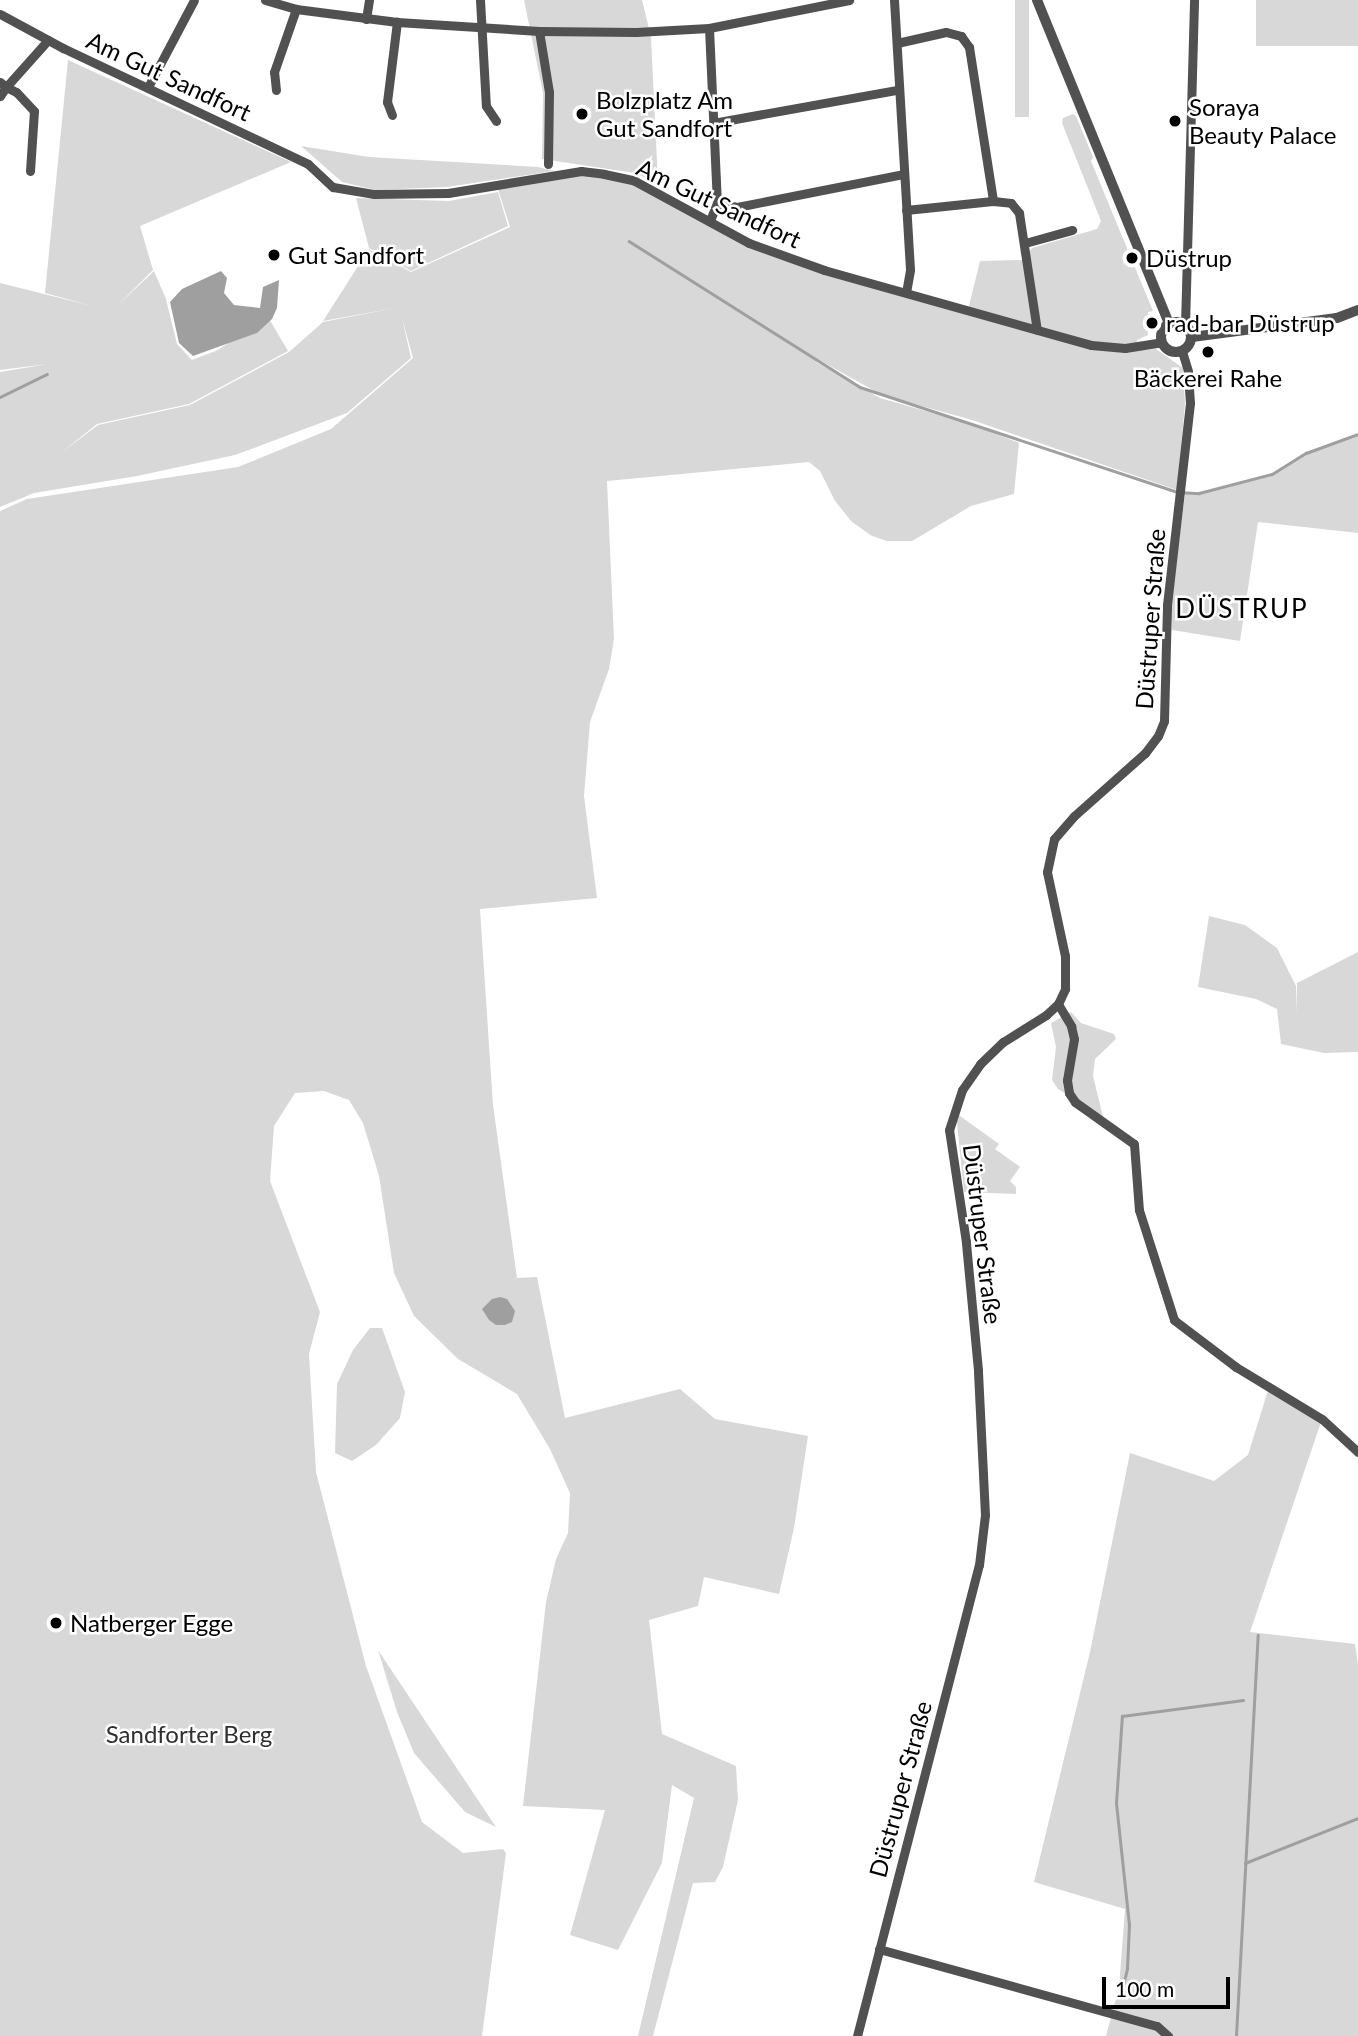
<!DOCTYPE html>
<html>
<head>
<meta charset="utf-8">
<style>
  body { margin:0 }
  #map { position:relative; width:1358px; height:2036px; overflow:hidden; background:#fff; font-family:Lato,sans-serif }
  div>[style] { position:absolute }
  .green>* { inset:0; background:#d8d8d8; transform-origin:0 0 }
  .water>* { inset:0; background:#9f9f9f }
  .stream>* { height:2.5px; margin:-1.25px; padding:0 1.25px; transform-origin:1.25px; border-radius:1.25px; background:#9f9f9f }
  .minor>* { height:9px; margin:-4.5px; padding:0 4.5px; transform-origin:4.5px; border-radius:4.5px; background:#515151 }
  .tertiary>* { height:10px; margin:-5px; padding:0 5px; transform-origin:5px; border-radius:5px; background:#515151 }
  .tertiary>.ring { margin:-5px; padding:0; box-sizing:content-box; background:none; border:10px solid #515151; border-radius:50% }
  .dots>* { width:19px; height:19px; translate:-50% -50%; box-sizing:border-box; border:4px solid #fff; border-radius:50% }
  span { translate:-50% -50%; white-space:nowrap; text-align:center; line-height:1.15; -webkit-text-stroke:5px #fff; paint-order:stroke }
  .street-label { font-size:24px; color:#000 }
  .poi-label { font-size:24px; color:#000 }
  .left { translate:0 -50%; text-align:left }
  .park-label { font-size:24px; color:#2f2f2f }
  .neighbourhood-label { font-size:26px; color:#000; letter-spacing:2px }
  .scale { position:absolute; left:1102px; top:1977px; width:128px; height:32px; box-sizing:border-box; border:4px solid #000; border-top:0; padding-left:9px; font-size:21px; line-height:24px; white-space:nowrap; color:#000; -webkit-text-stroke:5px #fff; paint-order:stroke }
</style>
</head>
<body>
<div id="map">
  <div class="green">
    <div style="clip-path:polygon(524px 0,642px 0,651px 37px,658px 183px,635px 173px,542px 159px,543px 93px)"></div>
    <div style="left:1015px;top:0;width:14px;height:117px"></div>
    <div style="left:1256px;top:0;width:102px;height:46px"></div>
    <div style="clip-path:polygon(68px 60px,291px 162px,140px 226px,153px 270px,115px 308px,154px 271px,166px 299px,177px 344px,192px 360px,218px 350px,268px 317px,288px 351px,189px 404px,97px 424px,61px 453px,98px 425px,190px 405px,289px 352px,323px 322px,400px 307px,323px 321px,369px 249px,411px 272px,510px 227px,497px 186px,581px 171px,633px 180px,749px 243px,968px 310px,980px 261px,1023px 260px,1032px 248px,1097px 229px,1101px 221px,1062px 123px,1063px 118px,1073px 114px,1076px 116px,1093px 157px,1091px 161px,1153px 311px,1148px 312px,1148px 335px,1137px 340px,1135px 351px,1156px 349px,1183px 368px,1185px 404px,1177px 490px,972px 420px,882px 395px,821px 361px,816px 362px,880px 398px,971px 424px,1019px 443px,1014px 494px,971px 506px,912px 541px,887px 541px,872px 536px,852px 522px,835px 501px,820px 471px,809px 462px,607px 481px,614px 639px,609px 669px,590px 722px,584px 796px,597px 898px,480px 909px,493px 1105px,517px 1278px,537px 1277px,565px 1418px,680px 1389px,715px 1419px,808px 1436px,794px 1528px,779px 1594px,704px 1577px,698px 1606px,649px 1620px,662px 1734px,736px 1766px,738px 1800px,723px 1867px,715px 1882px,693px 1883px,653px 2036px,638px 2036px,694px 1798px,672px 1785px,662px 1863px,618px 1950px,570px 1935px,605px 1810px,523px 1806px,546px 1602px,556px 1559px,568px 1533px,570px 1493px,550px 1449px,517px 1394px,458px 1359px,414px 1316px,394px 1273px,379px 1176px,363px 1123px,349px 1100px,324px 1091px,295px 1093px,274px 1126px,270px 1181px,320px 1312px,309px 1354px,316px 1472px,366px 1666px,422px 1822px,463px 1853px,503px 1849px,506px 1853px,482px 2036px,0 2036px,0 511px,27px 499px,238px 467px,331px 429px,413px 358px,402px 318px,411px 358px,347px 413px,235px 455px,137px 476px,34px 493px,0 507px,0 372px,48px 364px,0 370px,0 283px,92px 306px,45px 293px)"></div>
    <div style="clip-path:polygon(301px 146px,369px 157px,538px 167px,554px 171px,447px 187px,375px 190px,342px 182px)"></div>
    <div style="clip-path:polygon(498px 192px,508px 226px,411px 271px,369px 248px,356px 198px,449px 201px)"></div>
    <div style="clip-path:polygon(1358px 436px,1358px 533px,1258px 522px,1240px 641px,1172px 630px,1171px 606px,1185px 494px,1200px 494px,1273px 475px,1307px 454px)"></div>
    <div style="clip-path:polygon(1209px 916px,1245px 925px,1277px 948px,1296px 986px,1297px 1013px,1297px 983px,1358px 952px,1358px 1052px,1324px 1053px,1281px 1044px,1277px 1009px,1256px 999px,1198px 987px)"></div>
    <div style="clip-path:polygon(1071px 1012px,1081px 1023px,1114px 1034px,1116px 1039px,1095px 1059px,1093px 1076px,1103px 1117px,1058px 1089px,1052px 1080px,1056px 1047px,1051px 1023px)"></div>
    <div style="clip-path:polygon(956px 1113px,999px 1144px,995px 1149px,1020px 1167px,1010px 1181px,1016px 1187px,1016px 1194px,964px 1192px)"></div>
    <div style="clip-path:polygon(370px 1328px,382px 1328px,405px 1392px,400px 1418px,376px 1445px,352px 1461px,335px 1453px,337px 1384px,353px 1350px)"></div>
    <div style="clip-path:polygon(1269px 1387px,1322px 1419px,1250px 1632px,1355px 1644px,1358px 1664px,1358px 2036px,1106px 2036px,1119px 1987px,1125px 1909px,1034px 1882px,1090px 1652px,1130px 1453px,1214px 1481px,1248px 1455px)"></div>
    <div style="clip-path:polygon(378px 1650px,496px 1827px,465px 1812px,414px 1753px,397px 1712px)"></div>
  </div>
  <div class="water">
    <div style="clip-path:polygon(221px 271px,227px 278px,224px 293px,234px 305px,260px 308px,263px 287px,279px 280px,277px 308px,272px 319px,257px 333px,193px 356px,179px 343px,170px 302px,182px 289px)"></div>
    <div style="clip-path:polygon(500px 1297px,507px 1299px,515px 1311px,512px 1322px,505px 1325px,496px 1325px,489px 1320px,482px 1309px,492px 1299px)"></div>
  </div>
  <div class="stream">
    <div style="left:629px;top:241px;width:273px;rotate:32.3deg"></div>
    <div style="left:860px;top:387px;width:334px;rotate:18.3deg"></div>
    <div style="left:1177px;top:492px;width:22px;rotate:3deg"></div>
    <div style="left:1199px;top:493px;width:75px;rotate:-14.6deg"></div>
    <div style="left:1272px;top:474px;width:40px;rotate:-32deg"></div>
    <div style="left:1306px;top:453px;width:55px;rotate:-20.1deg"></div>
    <div style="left:0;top:397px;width:52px;rotate:-26.1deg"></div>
    <div style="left:1245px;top:1863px;width:122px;rotate:-21.7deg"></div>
    <div style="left:1121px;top:1993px;width:25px;rotate:-76deg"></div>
    <div style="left:1127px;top:1969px;width:44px;rotate:-87.4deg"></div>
    <div style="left:1129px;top:1925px;width:123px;rotate:-96.1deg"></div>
    <div style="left:1116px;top:1803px;width:87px;rotate:-86.1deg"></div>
    <div style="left:1122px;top:1716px;width:122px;rotate:-7.5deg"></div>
    <div style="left:1236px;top:2036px;width:401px;rotate:-86.9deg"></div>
  </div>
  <div class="minor">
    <div style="left:265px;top:0;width:32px;rotate:16deg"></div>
    <div style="left:296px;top:9px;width:102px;rotate:7.3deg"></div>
    <div style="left:397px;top:22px;width:142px;rotate:3.6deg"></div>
    <div style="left:539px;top:31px;width:97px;rotate:0.6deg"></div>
    <div style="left:636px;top:32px;width:73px;rotate:-3.1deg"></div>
    <div style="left:709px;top:28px;width:143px;rotate:-11.3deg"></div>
    <div style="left:480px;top:0;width:106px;rotate:86.8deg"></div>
    <div style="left:486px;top:106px;width:18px;rotate:56deg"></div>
    <div style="left:894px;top:0;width:270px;rotate:86.6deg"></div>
    <div style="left:910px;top:270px;width:22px;rotate:100deg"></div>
    <div style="left:0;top:14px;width:72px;rotate:28.4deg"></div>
    <div style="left:63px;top:48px;width:271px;rotate:25.3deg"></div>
    <div style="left:308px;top:164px;width:34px;rotate:43deg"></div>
    <div style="left:333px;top:187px;width:42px;rotate:9.7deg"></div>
    <div style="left:374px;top:194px;width:74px;rotate:-0.8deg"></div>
    <div style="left:448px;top:193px;width:135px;rotate:-9.4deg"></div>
    <div style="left:581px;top:171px;width:23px;rotate:7deg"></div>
    <div style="left:604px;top:174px;width:30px;rotate:12deg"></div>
    <div style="left:633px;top:180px;width:132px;rotate:28.5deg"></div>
    <div style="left:749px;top:243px;width:80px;rotate:19.8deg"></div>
    <div style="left:824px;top:270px;width:277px;rotate:15.7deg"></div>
    <div style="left:1091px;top:345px;width:34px;rotate:5deg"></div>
    <div style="left:1125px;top:348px;width:37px;rotate:-9deg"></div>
    <div style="left:366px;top:19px;width:19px;rotate:-81deg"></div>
    <div style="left:709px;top:28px;width:175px;rotate:87.4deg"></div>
    <div style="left:717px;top:203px;width:18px;rotate:112deg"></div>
    <div style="left:539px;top:31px;width:62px;rotate:80.7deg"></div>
    <div style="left:549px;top:92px;width:72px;rotate:90.8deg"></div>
    <div style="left:897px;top:43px;width:50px;rotate:-12.7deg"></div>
    <div style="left:946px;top:32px;width:16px;rotate:15deg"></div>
    <div style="left:961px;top:36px;width:14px;rotate:54deg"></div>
    <div style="left:969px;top:47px;width:156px;rotate:81.1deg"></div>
    <div style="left:0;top:82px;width:8px;rotate:40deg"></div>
    <div style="left:6px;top:87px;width:11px;rotate:124deg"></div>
    <div style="left:148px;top:87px;width:98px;rotate:-62.1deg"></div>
    <div style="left:276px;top:90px;width:18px;rotate:-96deg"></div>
    <div style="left:274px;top:72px;width:67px;rotate:-70.8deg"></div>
    <div style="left:392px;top:115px;width:14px;rotate:-111deg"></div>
    <div style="left:387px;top:102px;width:81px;rotate:-82.9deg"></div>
    <div style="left:713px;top:123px;width:187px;rotate:-10.2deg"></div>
    <div style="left:30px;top:171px;width:60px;rotate:-86.2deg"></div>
    <div style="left:34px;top:111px;width:26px;rotate:-133deg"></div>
    <div style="left:16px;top:92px;width:11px;rotate:-153deg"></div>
    <div style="left:6px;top:87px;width:63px;rotate:-48.2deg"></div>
    <div style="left:717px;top:203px;width:20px;rotate:11deg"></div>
    <div style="left:737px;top:207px;width:169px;rotate:-11.2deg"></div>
    <div style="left:906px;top:210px;width:87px;rotate:-5.9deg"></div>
    <div style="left:993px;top:201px;width:18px;rotate:6deg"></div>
    <div style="left:1011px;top:203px;width:13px;rotate:51deg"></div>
    <div style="left:1019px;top:213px;width:118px;rotate:81.3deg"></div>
    <div style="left:1025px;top:243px;width:49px;rotate:-15.5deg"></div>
    <div style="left:1185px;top:325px;width:325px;rotate:-88.4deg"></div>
    <div style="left:1058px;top:1004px;width:26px;rotate:59deg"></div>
    <div style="left:1071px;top:1026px;width:13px;rotate:77deg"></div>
    <div style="left:1074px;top:1039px;width:42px;rotate:99.7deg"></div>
    <div style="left:1067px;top:1080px;width:13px;rotate:81deg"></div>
    <div style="left:1069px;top:1093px;width:11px;rotate:56deg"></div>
    <div style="left:1075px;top:1102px;width:72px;rotate:35.4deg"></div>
    <div style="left:1134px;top:1144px;width:66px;rotate:85.7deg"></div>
    <div style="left:1139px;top:1210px;width:115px;rotate:72.3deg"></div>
    <div style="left:1174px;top:1320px;width:78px;rotate:37.2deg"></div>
    <div style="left:1236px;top:1367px;width:100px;rotate:31.2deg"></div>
    <div style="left:1322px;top:1419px;width:49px;rotate:42.5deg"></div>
    <div style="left:879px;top:1949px;width:288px;rotate:15.5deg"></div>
    <div style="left:1157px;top:2026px;width:15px;rotate:42deg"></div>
    <div style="left:857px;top:2036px;width:487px;rotate:-75.5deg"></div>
    <div style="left:979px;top:1565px;width:50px;rotate:-83.2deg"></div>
    <div style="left:985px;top:1515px;width:145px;rotate:-92.8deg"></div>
    <div style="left:978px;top:1370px;width:129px;rotate:-95.4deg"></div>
    <div style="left:966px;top:1242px;width:113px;rotate:-98.6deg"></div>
    <div style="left:949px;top:1130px;width:42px;rotate:-72deg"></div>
    <div style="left:962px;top:1090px;width:32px;rotate:-55deg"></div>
    <div style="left:980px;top:1064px;width:32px;rotate:-44deg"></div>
    <div style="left:1003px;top:1042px;width:51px;rotate:-32.1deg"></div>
    <div style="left:1046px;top:1015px;width:16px;rotate:-43deg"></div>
    <div style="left:1058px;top:1004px;width:17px;rotate:-65deg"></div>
    <div style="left:1065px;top:989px;width:33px;rotate:-90deg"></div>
    <div style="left:1065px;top:956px;width:86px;rotate:-102.1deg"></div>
    <div style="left:1047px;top:872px;width:34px;rotate:-78deg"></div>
    <div style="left:1054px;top:839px;width:30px;rotate:-49deg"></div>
    <div style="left:1074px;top:816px;width:95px;rotate:-41.6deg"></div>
    <div style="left:1145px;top:753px;width:21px;rotate:-53deg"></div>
    <div style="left:1158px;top:736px;width:16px;rotate:-68deg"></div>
    <div style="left:1164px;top:721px;width:116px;rotate:-88.5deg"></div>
    <div style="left:1167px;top:605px;width:203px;rotate:-83.5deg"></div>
    <div style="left:1190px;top:403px;width:32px;rotate:-94deg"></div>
    <div style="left:1188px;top:371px;width:21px;rotate:-107deg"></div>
  </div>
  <div class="tertiary">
    <div style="left:1037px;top:0;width:350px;rotate:67.8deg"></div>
    <div class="ring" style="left:1161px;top:322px;width:20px;height:20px"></div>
    <div style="left:1192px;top:337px;width:146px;rotate:-7.5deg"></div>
    <div style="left:1337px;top:318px;width:22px;rotate:-21deg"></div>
  </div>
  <div class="dots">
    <div style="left:582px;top:114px;background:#000"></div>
    <div style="left:1175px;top:121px;background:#000"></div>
    <div style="left:274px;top:255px;background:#000"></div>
    <div style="left:1132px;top:258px;background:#000"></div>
    <div style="left:1152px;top:323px;background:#000"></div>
    <div style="left:1208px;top:352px;background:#000"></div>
    <div style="left:56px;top:1623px;background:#000"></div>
  </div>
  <div class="street-label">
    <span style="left:169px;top:76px;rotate:25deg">Am Gut Sandfort</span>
    <span style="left:719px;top:203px;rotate:25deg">Am Gut Sandfort</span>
    <span style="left:1150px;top:619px;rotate:-86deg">Düstruper Straße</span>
    <span style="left:983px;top:1234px;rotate:83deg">Düstruper Straße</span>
    <span style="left:900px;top:1789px;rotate:-75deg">Düstruper Straße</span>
  </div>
  <div class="poi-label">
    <span class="left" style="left:596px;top:114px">Bolzplatz Am<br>Gut Sandfort</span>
    <span class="left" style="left:1189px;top:121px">Soraya<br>Beauty Palace</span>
    <span class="left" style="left:288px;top:255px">Gut Sandfort</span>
    <span class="left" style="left:1146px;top:258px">Düstrup</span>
    <span class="left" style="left:1166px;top:323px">rad-bar Düstrup</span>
    <span style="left:1208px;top:378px">Bäckerei Rahe</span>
    <span class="left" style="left:70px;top:1623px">Natberger Egge</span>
  </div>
  <div class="park-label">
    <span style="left:189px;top:1734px">Sandforter Berg</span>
  </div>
  <div class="neighbourhood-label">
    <span style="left:1242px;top:609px">DÜSTRUP</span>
  </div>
  <div class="scale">100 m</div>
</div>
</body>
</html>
